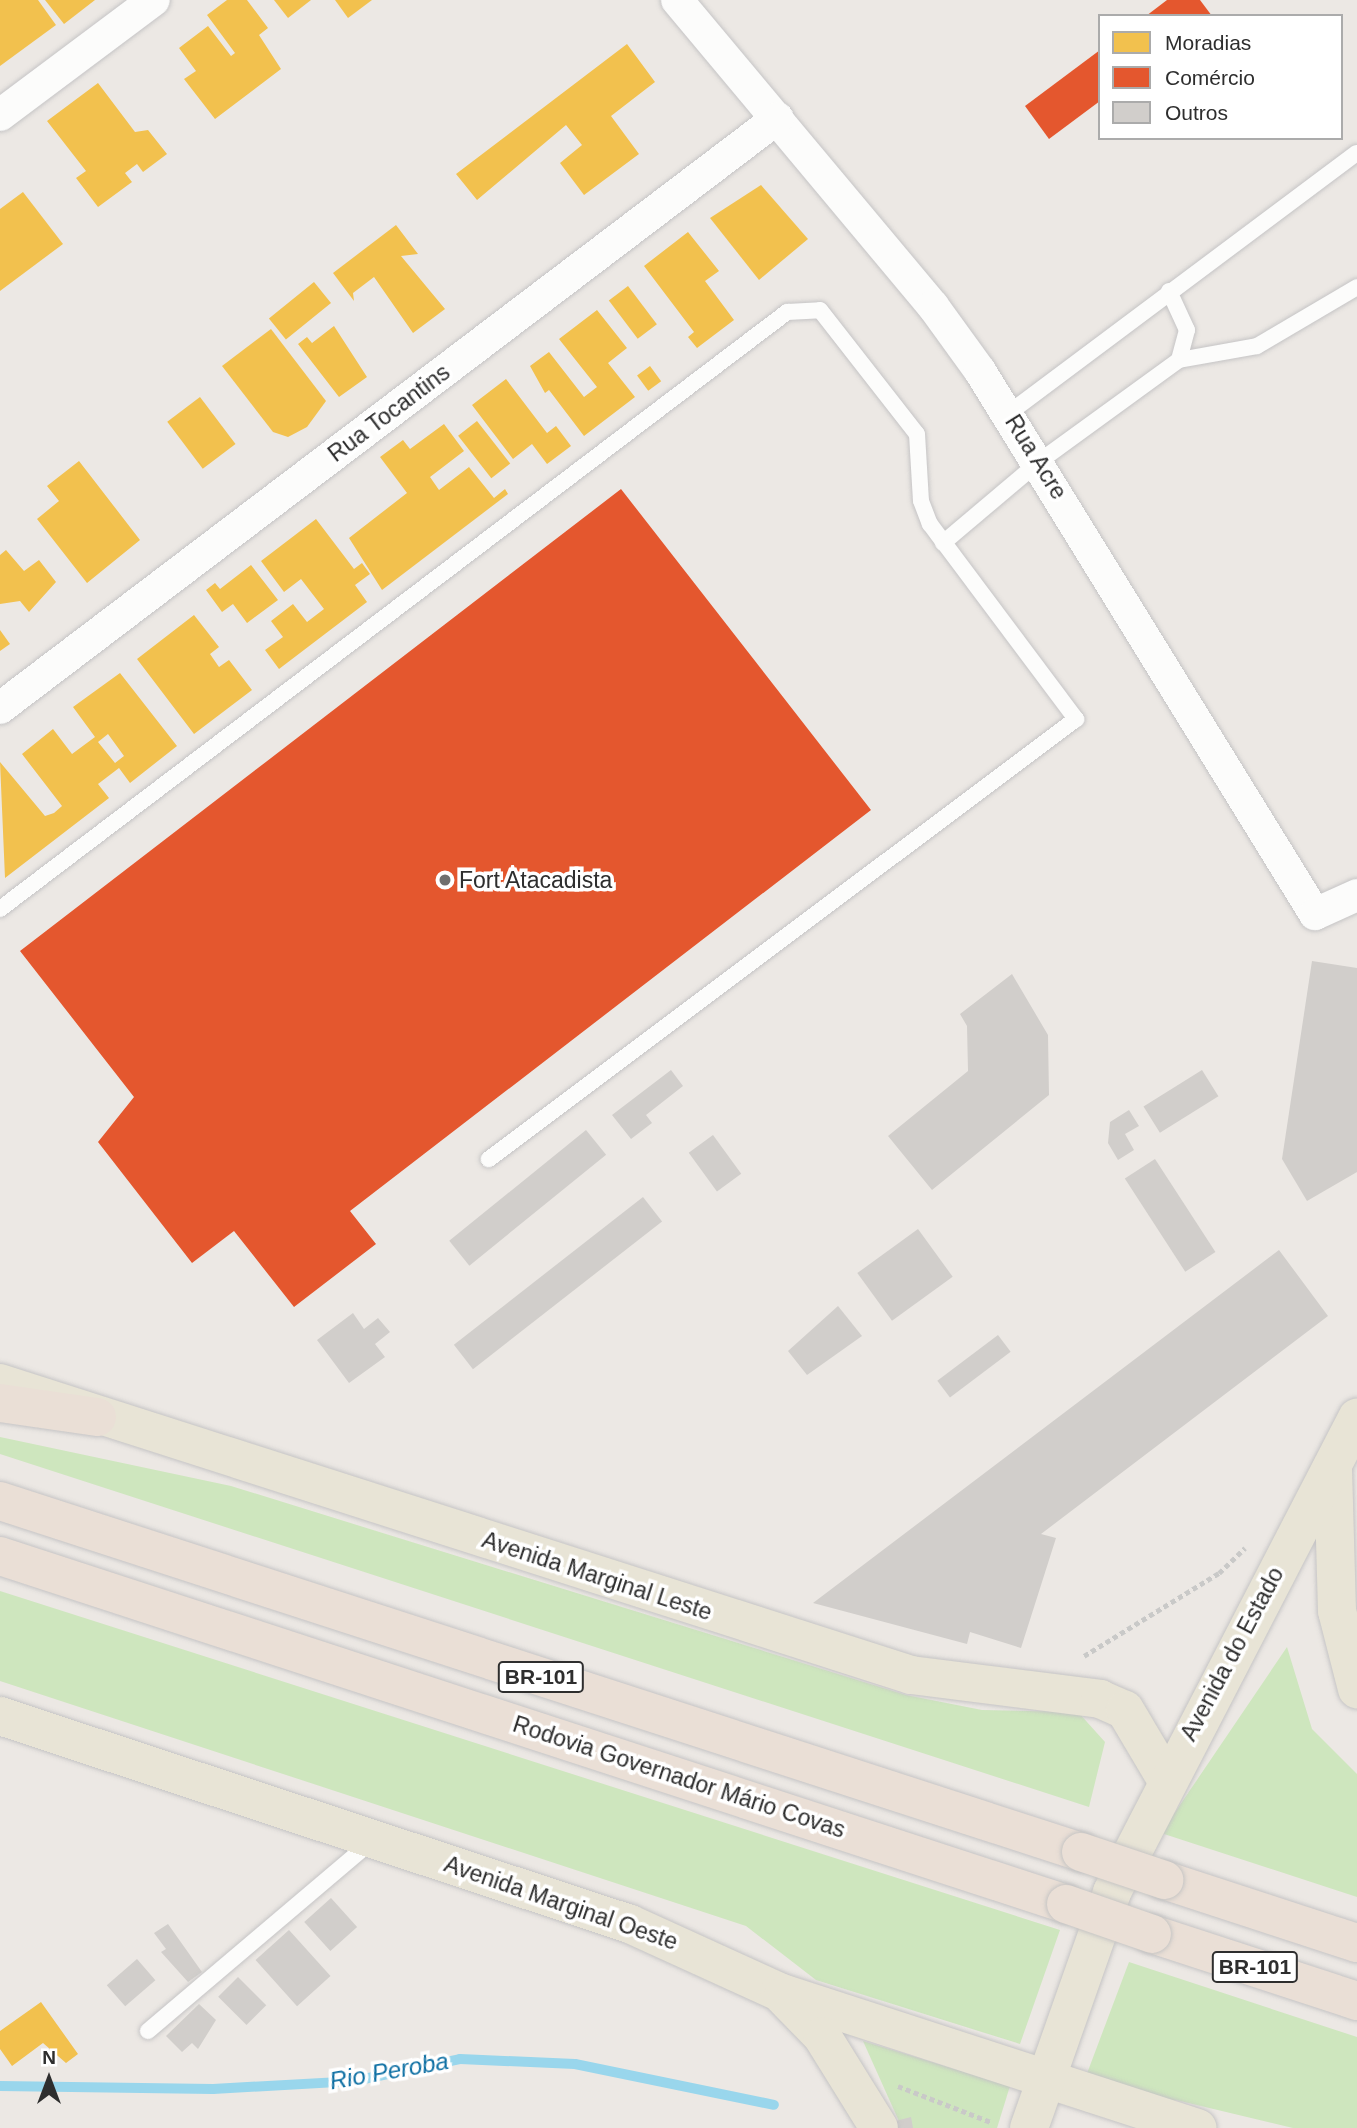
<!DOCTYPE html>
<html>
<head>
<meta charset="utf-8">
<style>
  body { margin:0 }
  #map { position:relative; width:1357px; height:2128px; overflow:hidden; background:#ece8e4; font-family:Helvetica,sans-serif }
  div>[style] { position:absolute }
  .green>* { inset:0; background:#cee6be }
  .homes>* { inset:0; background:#f2c14e; transform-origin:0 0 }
  .shops>* { inset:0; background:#e4572e }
  .stream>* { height:10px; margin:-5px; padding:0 5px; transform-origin:5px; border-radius:5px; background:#99d6ec }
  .building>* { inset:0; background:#d1cecb; transform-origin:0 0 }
  .path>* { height:4.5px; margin-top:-2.25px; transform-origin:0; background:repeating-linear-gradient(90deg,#c9c9c8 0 5px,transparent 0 8.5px) }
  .roads { filter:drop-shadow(0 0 2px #c5c4c5) drop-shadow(0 0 2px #c5c4c5) }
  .lane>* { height:16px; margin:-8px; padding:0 8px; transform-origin:8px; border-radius:8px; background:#fcfcfb }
  .street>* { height:32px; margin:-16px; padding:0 16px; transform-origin:16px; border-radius:16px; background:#fcfcfb }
  .primary>* { height:38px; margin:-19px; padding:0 19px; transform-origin:19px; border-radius:19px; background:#e8e4d6 }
  .highway>* { height:38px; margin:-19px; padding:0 19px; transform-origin:19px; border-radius:19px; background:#eadfd6 }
  .bridges { filter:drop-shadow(0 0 2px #c6c5c4) drop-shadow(0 0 2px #c6c5c4) }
  .highway-bridge>* { height:38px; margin:-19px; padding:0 19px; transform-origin:19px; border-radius:19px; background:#eadfd6 }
  .dots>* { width:19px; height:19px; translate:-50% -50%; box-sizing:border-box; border:4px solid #fff; border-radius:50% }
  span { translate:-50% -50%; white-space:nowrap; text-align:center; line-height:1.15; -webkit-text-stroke:7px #fff; paint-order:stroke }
  .shield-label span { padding:2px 5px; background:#fff; border:2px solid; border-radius:5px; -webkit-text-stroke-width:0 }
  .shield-label { font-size:21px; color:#2e2e2e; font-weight:700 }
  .street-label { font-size:23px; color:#2e2e2e }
  .poi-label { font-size:23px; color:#2e2e2e }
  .left { translate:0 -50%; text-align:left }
  .water-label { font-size:24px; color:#0d6fa3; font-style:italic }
  .legend { position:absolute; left:1098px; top:14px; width:245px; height:126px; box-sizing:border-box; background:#fff; border:2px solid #ababab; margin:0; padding:9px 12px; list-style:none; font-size:21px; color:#2e2e2e }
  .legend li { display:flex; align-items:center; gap:14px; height:35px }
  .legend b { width:35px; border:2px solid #ababab }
  .north { position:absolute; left:14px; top:2044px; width:70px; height:70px; -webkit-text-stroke:5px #fff; paint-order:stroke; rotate:0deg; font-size:19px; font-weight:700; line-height:28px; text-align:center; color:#2e2e2e }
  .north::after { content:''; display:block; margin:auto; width:24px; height:32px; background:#2e2e2e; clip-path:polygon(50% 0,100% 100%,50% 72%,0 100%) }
</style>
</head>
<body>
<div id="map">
  <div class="green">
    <div style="clip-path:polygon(0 1437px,231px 1486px,906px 1695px,982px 1710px,1078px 1712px,1105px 1742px,1089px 1807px,0 1454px)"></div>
    <div style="clip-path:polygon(0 1591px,1060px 1930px,1020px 2044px,816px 1980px,746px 1926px,0 1681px)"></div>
    <div style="clip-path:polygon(1287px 1647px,1312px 1729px,1357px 1774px,1357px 1897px,1161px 1833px)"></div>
    <div style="clip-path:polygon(1129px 1962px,1357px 2037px,1357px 2128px,1293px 2128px,1176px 2100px,1124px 2116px,1077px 2100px)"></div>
    <div style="clip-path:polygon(863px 2041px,1010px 2086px,997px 2128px,902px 2128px)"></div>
  </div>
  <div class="homes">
    <div style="clip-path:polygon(0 0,38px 0,56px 25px,0 66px)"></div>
    <div style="clip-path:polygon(45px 0,95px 0,64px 24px)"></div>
    <div style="clip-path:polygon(227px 0,247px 0,268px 28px,259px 35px,281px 69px,215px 119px,184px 79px,196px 71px,179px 48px,208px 26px,231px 56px,235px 53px,207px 15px)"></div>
    <div style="clip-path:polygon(274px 0,311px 0,288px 18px)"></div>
    <div style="clip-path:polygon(335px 0,372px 0,348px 18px)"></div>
    <div style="clip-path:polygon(627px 44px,655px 82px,611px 116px,639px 154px,584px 195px,560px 163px,582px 145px,566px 125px,477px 200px,456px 174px)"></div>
    <div style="clip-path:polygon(98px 83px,135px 132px,148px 130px,167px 154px,143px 172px,137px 164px,125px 173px,132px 182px,98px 207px,76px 178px,86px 171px,47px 121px)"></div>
    <div style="clip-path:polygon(761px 185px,808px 239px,759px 280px,710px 218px)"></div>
    <div style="clip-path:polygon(23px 192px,63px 244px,0 291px,0 209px)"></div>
    <div style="clip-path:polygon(396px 225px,418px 254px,401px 256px,445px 309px,413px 333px,374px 277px,353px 293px,354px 301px,333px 273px)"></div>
    <div style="clip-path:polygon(688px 232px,719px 271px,705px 281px,734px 320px,697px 348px,688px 337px,694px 332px,644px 266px)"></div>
    <div style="left:314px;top:282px;width:27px;height:58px;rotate:51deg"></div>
    <div style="left:628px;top:286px;width:48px;height:24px;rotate:53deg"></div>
    <div style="clip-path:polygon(597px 310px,627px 348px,608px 363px,635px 397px,584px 436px,549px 390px,545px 393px,530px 366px,549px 352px,584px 397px,597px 387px,559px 339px)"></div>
    <div style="clip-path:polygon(334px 326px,367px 377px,339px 397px,298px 344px,307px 337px,312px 343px)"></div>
    <div style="clip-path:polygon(271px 329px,326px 401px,307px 427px,288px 437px,273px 432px,222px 366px)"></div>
    <div style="left:650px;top:366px;width:19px;height:16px;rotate:54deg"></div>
    <div style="clip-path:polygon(506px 379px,547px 433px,556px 426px,571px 446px,547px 464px,532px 444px,513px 459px,472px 405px)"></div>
    <div style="left:200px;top:397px;width:59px;height:41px;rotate:53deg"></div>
    <div style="left:477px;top:421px;width:54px;height:24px;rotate:52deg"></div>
    <div style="clip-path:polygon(444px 424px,464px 451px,430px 477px,439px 490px,469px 467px,494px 498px,505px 489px,508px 494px,382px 590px,349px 538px,407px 493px,380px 457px,403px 440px,410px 449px)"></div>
    <div style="clip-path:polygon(79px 461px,140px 540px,87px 583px,37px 519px,59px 501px,47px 486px)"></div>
    <div style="clip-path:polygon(316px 519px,354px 569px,362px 563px,370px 574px,355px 585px,367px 602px,279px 669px,265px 650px,283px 637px,271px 621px,293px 604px,307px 622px,324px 609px,301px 579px,284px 592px,261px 561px)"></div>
    <div style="clip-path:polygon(6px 550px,24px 571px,39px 560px,56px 582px,29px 612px,20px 601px,0 604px,0 555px)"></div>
    <div style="clip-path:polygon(251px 565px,278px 600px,247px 623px,233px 604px,222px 612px,206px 590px,215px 583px,220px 589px)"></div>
    <div style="clip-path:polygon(194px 615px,219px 647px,210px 654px,219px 667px,229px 660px,252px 690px,194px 734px,137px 659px)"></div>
    <div style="clip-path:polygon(0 630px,10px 644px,0 651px)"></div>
    <div style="clip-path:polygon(evenodd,120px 673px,177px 746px,130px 783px,119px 768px,98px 784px,109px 798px,5px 878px,0 762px,45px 816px,54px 813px,62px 806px,22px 754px,53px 729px,72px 754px,95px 737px,73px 707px,120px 673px,108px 734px,124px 756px,115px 763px,98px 742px,108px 734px)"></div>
    <div style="clip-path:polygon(41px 2002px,78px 2054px,66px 2063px,43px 2043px,12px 2066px,0 2049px,0 2031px)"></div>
  </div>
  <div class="shops">
    <div style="clip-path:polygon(1167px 0,1200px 0,1212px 16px,1146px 16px)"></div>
    <div style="clip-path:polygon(1100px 50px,1100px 101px,1049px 139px,1025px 106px)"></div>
    <div style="clip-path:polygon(621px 489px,871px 810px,350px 1211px,376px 1244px,294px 1307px,234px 1231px,192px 1263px,98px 1142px,134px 1097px,20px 951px)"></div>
  </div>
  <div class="stream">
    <div style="left:0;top:2086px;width:213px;rotate:0.8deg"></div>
    <div style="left:213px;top:2089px;width:141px;rotate:-3.2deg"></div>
    <div style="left:354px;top:2081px;width:108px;rotate:-11.7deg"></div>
    <div style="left:460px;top:2059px;width:115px;rotate:2.5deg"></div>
    <div style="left:575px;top:2064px;width:203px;rotate:11.6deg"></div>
  </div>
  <div class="building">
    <div style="clip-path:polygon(1312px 961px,1357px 968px,1357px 1172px,1307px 1201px,1282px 1159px)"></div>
    <div style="clip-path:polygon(1012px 974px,1048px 1035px,1049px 1095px,932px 1190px,888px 1136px,968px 1071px,967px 1026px,960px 1014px)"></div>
    <div style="clip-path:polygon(671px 1070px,683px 1086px,646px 1115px,652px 1123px,631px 1139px,612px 1115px)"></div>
    <div style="left:1202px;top:1070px;width:31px;height:69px;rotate:58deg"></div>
    <div style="clip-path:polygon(1129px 1110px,1139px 1126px,1125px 1134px,1134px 1150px,1118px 1160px,1108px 1143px,1110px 1122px)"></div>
    <div style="left:586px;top:1130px;width:32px;height:176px;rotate:51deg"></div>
    <div style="left:713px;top:1135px;width:48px;height:30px;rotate:54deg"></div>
    <div style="left:1155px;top:1159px;width:111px;height:36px;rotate:57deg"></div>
    <div style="left:643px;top:1197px;width:31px;height:240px;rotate:52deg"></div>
    <div style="left:918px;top:1229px;width:59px;height:75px;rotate:54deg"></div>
    <div style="clip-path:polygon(1279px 1250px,1328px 1316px,1041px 1534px,1056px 1538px,1021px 1648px,970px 1632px,967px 1644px,813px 1603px)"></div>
    <div style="clip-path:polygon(838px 1306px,862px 1336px,807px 1375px,788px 1351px)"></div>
    <div style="clip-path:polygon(353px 1313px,364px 1329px,378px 1318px,390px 1332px,375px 1344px,385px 1357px,349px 1383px,317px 1340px)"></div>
    <div style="left:998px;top:1335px;width:21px;height:76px;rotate:53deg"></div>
    <div style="left:331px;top:1898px;width:39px;height:36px;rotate:48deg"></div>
    <div style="clip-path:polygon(168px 1924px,202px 1972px,188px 1982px,161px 1952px,166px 1949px,154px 1933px)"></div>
    <div style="left:289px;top:1930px;width:62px;height:45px;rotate:48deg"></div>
    <div style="left:137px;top:1959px;width:28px;height:40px;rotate:49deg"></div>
    <div style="left:238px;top:1977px;width:40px;height:28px;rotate:45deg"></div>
    <div style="clip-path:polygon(199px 2004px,216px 2020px,198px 2049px,192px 2043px,182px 2052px,166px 2036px)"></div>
    <div style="clip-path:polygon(911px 2117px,913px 2128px,873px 2128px,872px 2127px)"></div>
  </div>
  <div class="path">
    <div style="left:1084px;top:1656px;width:158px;rotate:-31.6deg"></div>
    <div style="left:1219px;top:1573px;width:36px;rotate:-44deg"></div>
    <div style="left:898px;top:2086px;width:100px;rotate:21.2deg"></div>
  </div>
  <div class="roads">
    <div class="lane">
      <div style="left:1169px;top:291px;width:43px;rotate:65.2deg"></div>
      <div style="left:1187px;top:330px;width:31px;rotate:105deg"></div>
      <div style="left:1009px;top:413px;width:434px;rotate:-36.8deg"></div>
      <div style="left:943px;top:543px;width:127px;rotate:-40.2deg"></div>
      <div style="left:1040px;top:461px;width:172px;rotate:-36deg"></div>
      <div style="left:1179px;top:360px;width:79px;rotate:-10.2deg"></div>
      <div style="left:1257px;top:346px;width:116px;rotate:-30.5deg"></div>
      <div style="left:0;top:909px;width:988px;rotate:-37.18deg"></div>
      <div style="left:787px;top:312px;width:33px;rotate:-3deg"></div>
      <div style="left:820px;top:310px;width:157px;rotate:52deg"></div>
      <div style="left:917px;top:434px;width:67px;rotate:86.6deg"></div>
      <div style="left:921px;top:501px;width:25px;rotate:69deg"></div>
      <div style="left:930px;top:524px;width:244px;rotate:53.2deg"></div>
      <div style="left:1076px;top:719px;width:734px;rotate:143.15deg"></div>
      <div style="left:148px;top:2031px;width:295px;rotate:-40.3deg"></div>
    </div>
    <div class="street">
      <div style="left:677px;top:0;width:399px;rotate:50.1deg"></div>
      <div style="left:933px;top:306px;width:80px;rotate:54.1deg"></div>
      <div style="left:980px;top:371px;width:638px;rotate:58.33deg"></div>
      <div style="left:1315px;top:914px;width:46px;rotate:-24.3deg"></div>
      <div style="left:0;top:115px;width:192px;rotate:-36.8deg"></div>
      <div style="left:0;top:708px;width:976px;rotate:-37.18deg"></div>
    </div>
    <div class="primary">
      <div style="left:0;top:1383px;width:957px;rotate:17.77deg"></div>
      <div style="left:911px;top:1675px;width:191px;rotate:7.2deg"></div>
      <div style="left:1100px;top:1699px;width:27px;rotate:24deg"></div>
      <div style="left:1125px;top:1710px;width:80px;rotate:59.3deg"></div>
      <div style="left:1333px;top:1468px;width:143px;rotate:88.4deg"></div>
      <div style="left:1337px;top:1611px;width:81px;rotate:75.6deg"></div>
      <div style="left:0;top:1716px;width:663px;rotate:18.27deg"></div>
      <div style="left:630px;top:1924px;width:164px;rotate:24.5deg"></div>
      <div style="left:779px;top:1992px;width:440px;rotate:18deg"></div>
      <div style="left:783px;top:1996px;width:56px;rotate:45.7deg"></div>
      <div style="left:822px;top:2036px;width:108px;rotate:58.2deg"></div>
      <div style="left:1029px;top:2128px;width:250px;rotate:-70.6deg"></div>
      <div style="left:1112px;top:1892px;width:534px;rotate:-62.67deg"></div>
    </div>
    <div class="highway">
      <div style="left:0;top:1403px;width:98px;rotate:8.2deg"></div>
      <div style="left:0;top:1501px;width:1137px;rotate:17.99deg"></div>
      <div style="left:0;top:1556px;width:1121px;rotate:18.08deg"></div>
      <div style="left:1164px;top:1880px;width:203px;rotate:18.1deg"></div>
      <div style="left:1152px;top:1934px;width:216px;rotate:18.1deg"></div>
    </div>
  </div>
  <div class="bridges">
    <div class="highway-bridge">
      <div style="left:1081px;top:1852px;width:88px;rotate:18.6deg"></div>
      <div style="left:1066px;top:1904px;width:91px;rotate:19.2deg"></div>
    </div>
  </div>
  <div class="dots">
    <div style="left:445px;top:880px;background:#706f6e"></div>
  </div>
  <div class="shield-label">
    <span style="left:541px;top:1677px">BR-101</span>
    <span style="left:1255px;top:1967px">BR-101</span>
  </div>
  <div class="street-label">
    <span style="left:389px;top:413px;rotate:-37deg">Rua Tocantins</span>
    <span style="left:1036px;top:457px;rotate:58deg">Rua Acre</span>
    <span style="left:597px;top:1576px;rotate:18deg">Avenida Marginal Leste</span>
    <span style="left:1232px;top:1654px;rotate:-62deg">Avenida do Estado</span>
    <span style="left:679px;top:1777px;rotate:18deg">Rodovia Governador Mário Covas</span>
    <span style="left:561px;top:1903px;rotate:19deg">Avenida Marginal Oeste</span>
  </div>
  <div class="poi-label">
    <span class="left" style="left:459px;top:880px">Fort Atacadista</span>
  </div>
  <div class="water-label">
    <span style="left:389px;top:2071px;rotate:-10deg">Rio Peroba</span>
  </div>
  <ul class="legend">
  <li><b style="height:19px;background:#f2c14e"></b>Moradias</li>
  <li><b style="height:19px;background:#e4572e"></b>Comércio</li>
  <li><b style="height:19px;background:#d1cecb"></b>Outros</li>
  </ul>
  <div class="north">N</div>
</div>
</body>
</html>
